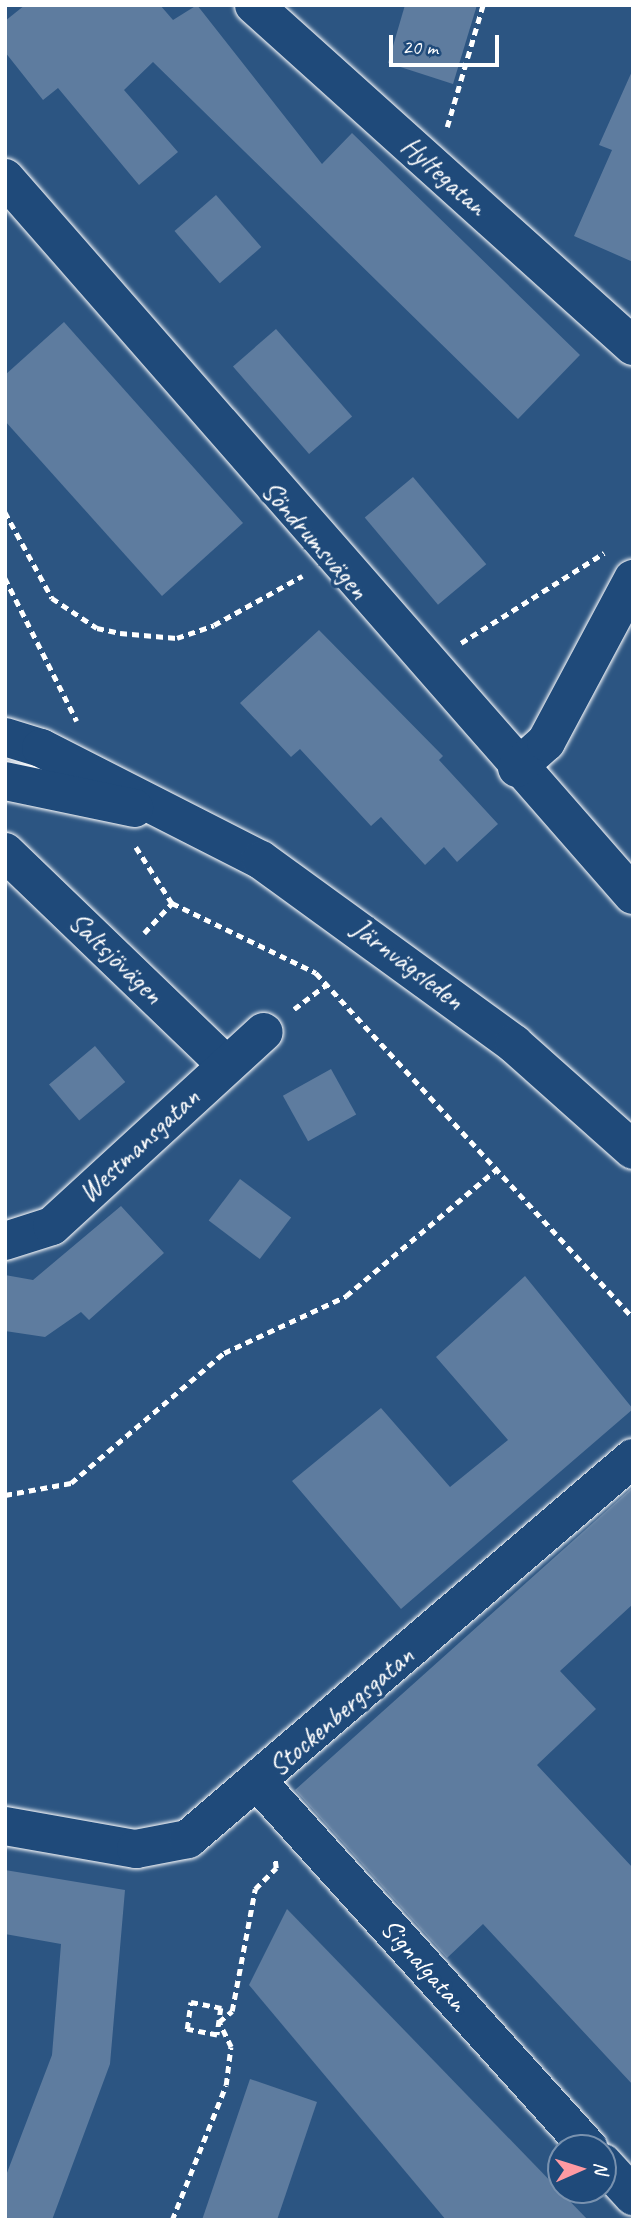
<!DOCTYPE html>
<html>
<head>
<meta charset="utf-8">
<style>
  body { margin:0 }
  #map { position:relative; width:638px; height:2225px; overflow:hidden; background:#2c5582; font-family:Caveat,sans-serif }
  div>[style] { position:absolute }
  .building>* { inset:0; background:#5e7c9f; transform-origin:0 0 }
  .path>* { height:4.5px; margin-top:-2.25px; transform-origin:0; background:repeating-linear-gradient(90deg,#fff 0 7px,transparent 0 12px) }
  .roads { filter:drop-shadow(0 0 2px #fff) drop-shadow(0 0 2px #fff) }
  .minor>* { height:38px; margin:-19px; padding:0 19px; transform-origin:19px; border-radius:19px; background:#1f4a7a }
  .major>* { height:38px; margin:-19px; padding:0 19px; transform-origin:19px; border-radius:19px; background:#1f4a7a }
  span { translate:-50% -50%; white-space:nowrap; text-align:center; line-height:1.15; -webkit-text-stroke:7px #1f4a7a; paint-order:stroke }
  .street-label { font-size:28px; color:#fff }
  .frame { position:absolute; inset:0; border:7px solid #fff; pointer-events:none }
  .north { position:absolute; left:547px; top:2134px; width:70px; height:70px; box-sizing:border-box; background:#1f4a7a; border:2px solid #7992af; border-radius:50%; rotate:87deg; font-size:19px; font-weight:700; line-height:28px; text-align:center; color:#fff }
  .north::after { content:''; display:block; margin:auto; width:24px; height:32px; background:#ff9aa2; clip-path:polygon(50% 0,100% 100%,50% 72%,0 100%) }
  .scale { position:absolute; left:389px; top:35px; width:110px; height:32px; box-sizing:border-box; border:4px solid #fff; border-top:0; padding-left:9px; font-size:21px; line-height:24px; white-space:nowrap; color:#fff; -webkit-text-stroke:5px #1f4a7a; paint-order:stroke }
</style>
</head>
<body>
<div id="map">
  <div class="building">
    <div style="clip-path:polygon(25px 5px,160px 5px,173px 20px,197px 5px,322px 164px,352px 133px,580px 355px,518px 419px,153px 62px,124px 90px,178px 152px,139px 185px,58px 88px,43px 100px,5px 52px,5px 21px)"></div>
    <div style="clip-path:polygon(405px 5px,477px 5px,453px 84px,388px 63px)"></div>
    <div style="clip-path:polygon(633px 69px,633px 262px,574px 236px,612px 150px,599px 145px)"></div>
    <div style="left:216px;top:195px;width:69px;height:55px;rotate:49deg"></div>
    <div style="clip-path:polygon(64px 322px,243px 523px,162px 596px,5px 421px,5px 375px)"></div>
    <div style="left:276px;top:329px;width:116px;height:57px;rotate:49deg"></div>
    <div style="left:413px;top:477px;width:114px;height:63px;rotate:50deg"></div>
    <div style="clip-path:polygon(319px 630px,443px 756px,439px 760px,498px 824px,457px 862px,444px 847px,425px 865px,381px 817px,371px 826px,300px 749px,291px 757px,240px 703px)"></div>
    <div style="left:95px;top:1046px;width:47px;height:60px;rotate:50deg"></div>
    <div style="left:331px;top:1069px;width:52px;height:55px;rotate:61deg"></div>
    <div style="left:240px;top:1179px;width:64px;height:52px;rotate:37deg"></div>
    <div style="clip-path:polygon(121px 1206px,164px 1253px,89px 1320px,81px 1312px,45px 1337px,5px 1331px,5px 1275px,33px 1280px)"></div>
    <div style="clip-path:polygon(525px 1276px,633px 1409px,401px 1609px,292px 1481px,381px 1408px,450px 1487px,508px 1440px,436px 1357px)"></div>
    <div style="clip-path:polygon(633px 1487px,633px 1604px,560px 1671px,596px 1709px,537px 1765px,633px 1868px,633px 2085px,483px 1924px,447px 1958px,295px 1790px)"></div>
    <div style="clip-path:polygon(5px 1870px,125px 1890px,110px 2064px,52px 2220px,5px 2220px,5px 2178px,52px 2055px,61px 1944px,5px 1934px)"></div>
    <div style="clip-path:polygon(287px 1909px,588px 2220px,446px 2220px,249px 1985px)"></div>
    <div style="clip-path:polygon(250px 2079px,317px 2102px,277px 2220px,202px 2220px)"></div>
  </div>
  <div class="path">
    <div style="left:447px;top:127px;width:127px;rotate:-73.6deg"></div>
    <div style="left:5px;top:512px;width:98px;rotate:61.3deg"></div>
    <div style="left:52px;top:598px;width:54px;rotate:33.7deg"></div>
    <div style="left:97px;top:628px;width:24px;rotate:12deg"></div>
    <div style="left:120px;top:633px;width:57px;rotate:5deg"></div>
    <div style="left:177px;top:638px;width:39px;rotate:-19deg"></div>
    <div style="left:214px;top:625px;width:101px;rotate:-29.1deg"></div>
    <div style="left:5px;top:578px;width:160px;rotate:63.3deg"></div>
    <div style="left:461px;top:643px;width:169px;rotate:-32.2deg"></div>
    <div style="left:136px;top:847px;width:67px;rotate:57.3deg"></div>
    <div style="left:172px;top:903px;width:160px;rotate:25.9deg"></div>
    <div style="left:316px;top:973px;width:469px;rotate:47.4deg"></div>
    <div style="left:144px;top:933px;width:41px;rotate:-47deg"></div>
    <div style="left:294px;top:1009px;width:41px;rotate:-37.1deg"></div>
    <div style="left:5px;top:1495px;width:67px;rotate:-10.3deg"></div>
    <div style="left:71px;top:1483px;width:201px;rotate:-40.4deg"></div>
    <div style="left:224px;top:1353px;width:135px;rotate:-25deg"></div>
    <div style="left:346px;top:1296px;width:199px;rotate:-40.1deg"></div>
    <div style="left:191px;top:2002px;width:31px;rotate:11deg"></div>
    <div style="left:221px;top:2008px;width:27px;rotate:98deg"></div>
    <div style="left:217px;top:2035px;width:31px;rotate:-169deg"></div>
    <div style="left:187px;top:2029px;width:27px;rotate:-82deg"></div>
    <div style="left:172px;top:2220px;width:145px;rotate:-68.2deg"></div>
    <div style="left:226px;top:2085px;width:38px;rotate:-83deg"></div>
    <div style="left:231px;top:2047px;width:28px;rotate:-116deg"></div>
    <div style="left:219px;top:2022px;width:17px;rotate:-40deg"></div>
    <div style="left:232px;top:2011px;width:124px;rotate:-79.3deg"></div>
    <div style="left:255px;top:1889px;width:30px;rotate:-45deg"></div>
    <div style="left:276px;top:1868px;width:8px;rotate:-97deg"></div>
  </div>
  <div class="roads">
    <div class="minor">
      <div style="left:254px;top:5px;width:510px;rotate:41.98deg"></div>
      <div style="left:5px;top:178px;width:953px;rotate:48.79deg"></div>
      <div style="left:517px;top:768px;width:39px;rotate:-42deg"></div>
      <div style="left:546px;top:742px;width:185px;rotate:-61.9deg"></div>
      <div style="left:5px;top:852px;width:307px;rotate:43.9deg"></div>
      <div style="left:5px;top:1241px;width:49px;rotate:-17.7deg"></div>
      <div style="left:52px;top:1226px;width:287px;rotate:-42.5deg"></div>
      <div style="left:258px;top:1782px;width:493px;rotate:47.9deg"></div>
      <div style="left:5px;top:1826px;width:133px;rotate:10deg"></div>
      <div style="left:136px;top:1849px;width:53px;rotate:-10.9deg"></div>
      <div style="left:188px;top:1839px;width:586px;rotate:-40.57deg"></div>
      <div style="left:603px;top:2163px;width:45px;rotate:47.7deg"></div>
    </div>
    <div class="major">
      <div style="left:5px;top:737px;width:38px;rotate:17deg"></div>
      <div style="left:41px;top:748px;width:247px;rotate:27deg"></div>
      <div style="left:261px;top:860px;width:313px;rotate:36deg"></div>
      <div style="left:514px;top:1044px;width:159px;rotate:41.7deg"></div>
      <div style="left:5px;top:781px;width:132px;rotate:11.8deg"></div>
    </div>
  </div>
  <div class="street-label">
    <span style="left:444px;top:176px;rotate:42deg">Hyltegatan</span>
    <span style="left:315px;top:540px;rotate:49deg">Söndrumsvägen</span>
    <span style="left:116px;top:958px;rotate:44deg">Saltsjövägen</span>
    <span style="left:408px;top:964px;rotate:37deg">Järnvägsleden</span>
    <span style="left:139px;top:1145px;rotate:-43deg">Westmansgatan</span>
    <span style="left:341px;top:1711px;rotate:-41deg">Stockenbergsgatan</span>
    <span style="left:424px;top:1965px;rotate:48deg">Signalgatan</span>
  </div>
  <div class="frame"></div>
  <div class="north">N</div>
  <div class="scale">20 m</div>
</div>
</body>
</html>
